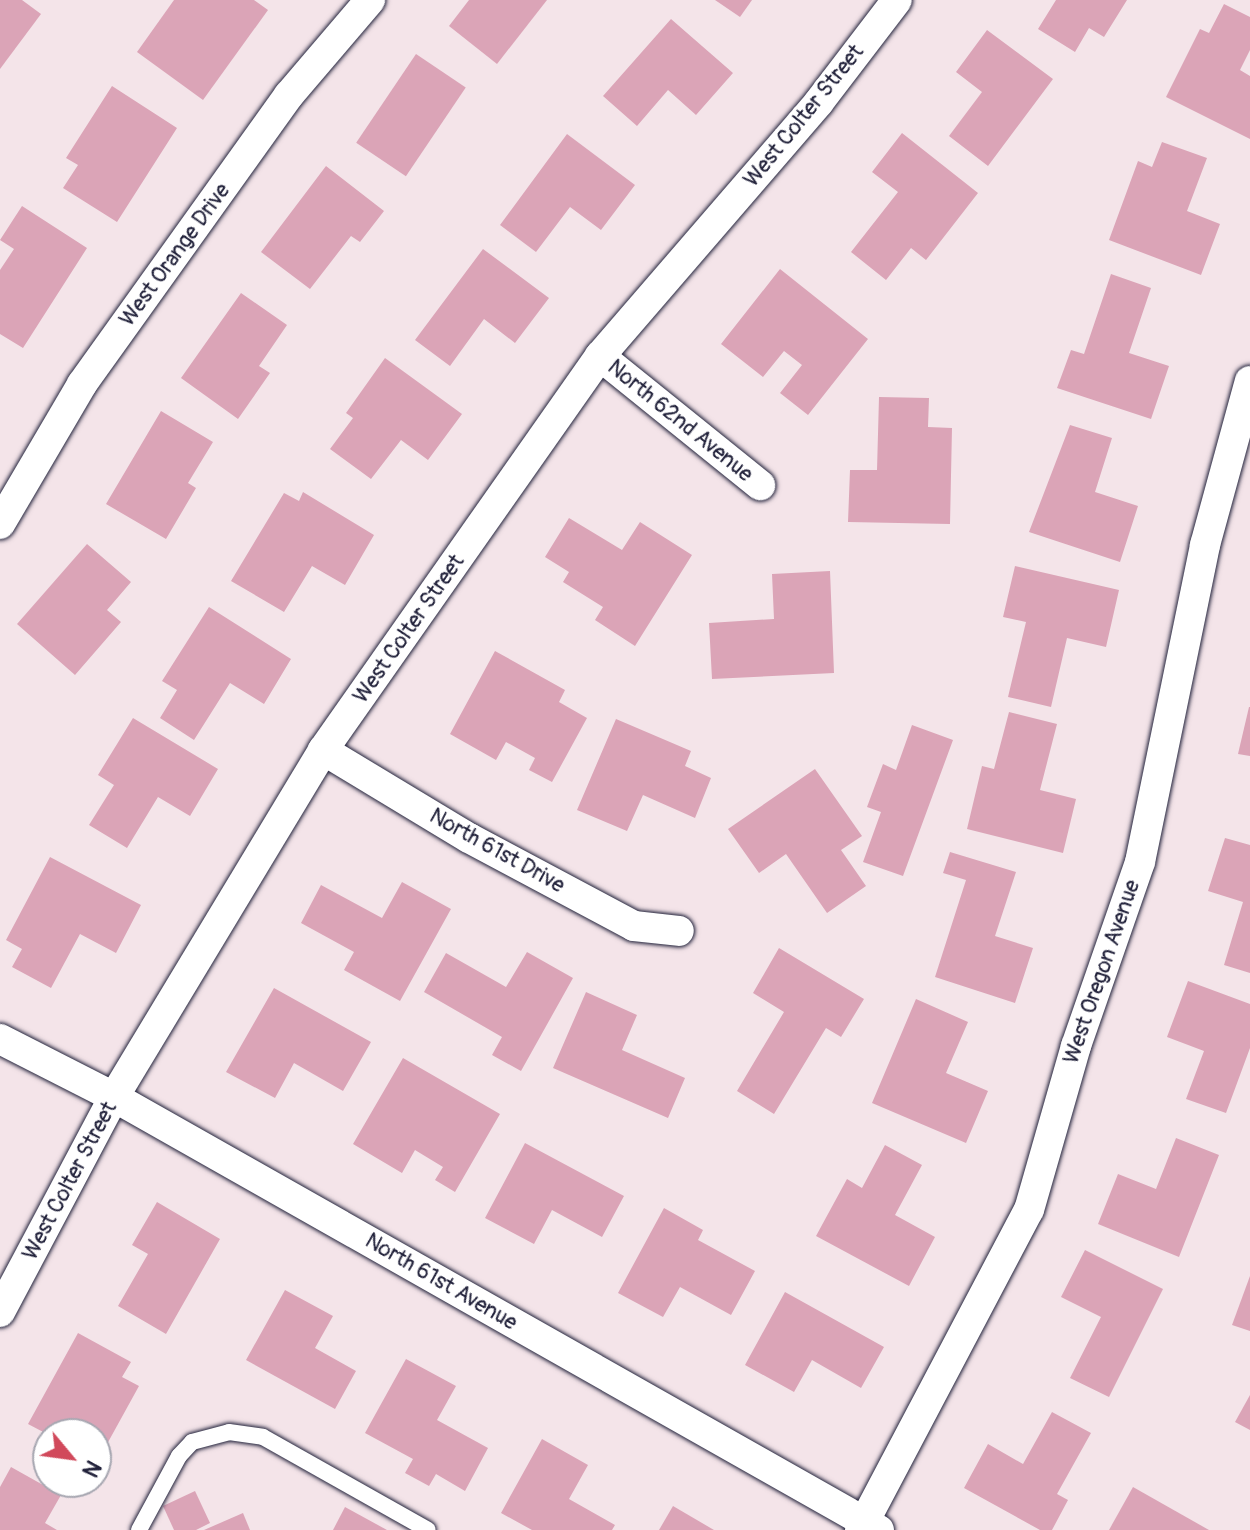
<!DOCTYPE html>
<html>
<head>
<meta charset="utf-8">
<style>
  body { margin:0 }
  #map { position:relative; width:1250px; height:1530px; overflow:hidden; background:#f4e4e9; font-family:Pangolin,sans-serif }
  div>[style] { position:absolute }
  .building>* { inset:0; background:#dba4b7; transform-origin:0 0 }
  .roads { filter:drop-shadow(0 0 2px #22223b) drop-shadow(0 0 2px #22223b) }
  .lane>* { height:16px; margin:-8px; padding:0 8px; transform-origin:8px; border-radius:8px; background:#fff }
  .street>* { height:30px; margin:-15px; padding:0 15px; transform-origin:15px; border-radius:15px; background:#fff }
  span { translate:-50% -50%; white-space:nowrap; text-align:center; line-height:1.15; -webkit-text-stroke:6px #fff; paint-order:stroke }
  .street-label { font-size:22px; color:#22223b }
  .north { position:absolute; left:32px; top:1418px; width:80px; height:80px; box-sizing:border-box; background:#fff; border:2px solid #a7a7b1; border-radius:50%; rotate:119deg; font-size:22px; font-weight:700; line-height:32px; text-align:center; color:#22223b }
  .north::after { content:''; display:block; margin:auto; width:28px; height:36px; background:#d1495b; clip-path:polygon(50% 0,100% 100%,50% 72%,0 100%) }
</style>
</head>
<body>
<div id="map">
  <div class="building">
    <div style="clip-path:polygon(0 0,22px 0,41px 14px,0 69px)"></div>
    <div style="clip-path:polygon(174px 0,254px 0,268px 10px,203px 100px,137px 52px)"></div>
    <div style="clip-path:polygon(469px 0,547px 0,497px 64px,449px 26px)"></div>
    <div style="clip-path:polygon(715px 0,752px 0,740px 17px)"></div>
    <div style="clip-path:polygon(1056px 0,1127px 0,1104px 37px,1089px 28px,1075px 52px,1038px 29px)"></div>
    <div style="clip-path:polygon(1224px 4px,1250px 17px,1250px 50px,1240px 70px,1250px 76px,1250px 139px,1166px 97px,1200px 29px,1209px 33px)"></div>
    <div style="clip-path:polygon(671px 19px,733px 73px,696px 115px,668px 90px,637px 126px,603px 96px)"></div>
    <div style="clip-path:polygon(987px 30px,1053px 79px,988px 166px,949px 136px,982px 92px,956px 72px)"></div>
    <div style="left:416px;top:54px;width:60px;height:107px;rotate:34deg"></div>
    <div style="clip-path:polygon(112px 86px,177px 128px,117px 222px,63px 188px,78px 165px,66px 158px)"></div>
    <div style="clip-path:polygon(902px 133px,978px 193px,926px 260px,911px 248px,886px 280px,851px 252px,898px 192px,872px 172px)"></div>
    <div style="clip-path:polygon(567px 134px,635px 185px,601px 230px,570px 207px,536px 252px,500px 225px)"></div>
    <div style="clip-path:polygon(1162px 142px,1207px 158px,1187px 211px,1220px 224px,1201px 275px,1109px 240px,1138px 161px,1152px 167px)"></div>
    <div style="clip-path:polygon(326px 166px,384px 211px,360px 242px,351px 236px,310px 289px,261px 252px)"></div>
    <div style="clip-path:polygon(22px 206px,87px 248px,23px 348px,0 334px,0 270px,14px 249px,0 240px)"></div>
    <div style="clip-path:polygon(483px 249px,549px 298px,515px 343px,484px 319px,450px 366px,415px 340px)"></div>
    <div style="clip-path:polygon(780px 269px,868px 339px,808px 415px,780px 393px,802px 365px,784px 351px,763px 377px,721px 344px)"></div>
    <div style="clip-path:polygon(1111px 274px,1151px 288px,1129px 353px,1169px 366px,1151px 419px,1057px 388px,1071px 350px,1084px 354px)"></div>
    <div style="clip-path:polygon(241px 293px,287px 325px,259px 366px,270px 373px,238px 419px,181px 378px)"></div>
    <div style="clip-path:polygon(385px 358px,462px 414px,428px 460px,401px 440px,371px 479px,330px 449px,353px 418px,346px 413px)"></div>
    <div style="clip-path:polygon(879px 397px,929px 398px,928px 427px,952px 428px,950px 524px,848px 522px,850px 470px,877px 470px)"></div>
    <div style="clip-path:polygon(161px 411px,213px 442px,188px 483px,196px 488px,166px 539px,106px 504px)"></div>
    <div style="clip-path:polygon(1070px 425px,1112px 438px,1095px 492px,1138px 506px,1120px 562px,1029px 532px)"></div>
    <div style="clip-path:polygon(303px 492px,374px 535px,345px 585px,312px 566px,284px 612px,231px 581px,284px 493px,299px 501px)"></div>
    <div style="clip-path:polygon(569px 518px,622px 550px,640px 522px,692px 555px,635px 646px,595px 620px,603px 607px,563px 582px,569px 572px,545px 557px)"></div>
    <div style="clip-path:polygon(87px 544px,131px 582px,107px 610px,121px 622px,75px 675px,17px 624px)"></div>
    <div style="clip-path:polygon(1015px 566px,1119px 590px,1106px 647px,1067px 638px,1051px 707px,1008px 697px,1026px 622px,1003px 617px)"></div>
    <div style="clip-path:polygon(830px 571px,834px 673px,712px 679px,709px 623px,774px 619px,772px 574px)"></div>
    <div style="clip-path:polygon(209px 607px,291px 659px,264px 704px,230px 683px,194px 740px,160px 718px,177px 690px,162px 681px)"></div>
    <div style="clip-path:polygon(495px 651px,565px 690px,559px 702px,587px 718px,552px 782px,529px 770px,535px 758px,506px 742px,496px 760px,450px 734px)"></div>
    <div style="clip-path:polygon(1249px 707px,1250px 707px,1250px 756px,1238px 754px)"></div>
    <div style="clip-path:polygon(1009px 712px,1057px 724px,1040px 790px,1076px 799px,1063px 853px,967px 829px,982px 766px,994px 769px)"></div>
    <div style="clip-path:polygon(133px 718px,218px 769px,190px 816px,158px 797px,127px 848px,89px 825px,114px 785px,98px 775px)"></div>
    <div style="clip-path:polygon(616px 719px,691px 751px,685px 766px,711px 778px,695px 818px,643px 795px,627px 831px,577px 810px)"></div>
    <div style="clip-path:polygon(912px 725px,953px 740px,903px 876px,863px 862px,881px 812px,867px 807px,883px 764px,896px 770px)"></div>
    <div style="clip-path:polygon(815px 769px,862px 836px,841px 850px,866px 886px,827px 913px,786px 854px,759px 873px,728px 829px)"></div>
    <div style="clip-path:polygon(1225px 838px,1250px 845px,1250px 973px,1224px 965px,1243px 902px,1208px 891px)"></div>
    <div style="clip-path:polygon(950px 852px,1016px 872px,995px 936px,1033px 948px,1015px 1003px,935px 977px,966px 880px,943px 873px)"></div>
    <div style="clip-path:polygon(50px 857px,141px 905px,116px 953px,80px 934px,51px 988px,12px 967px,22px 949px,6px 940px)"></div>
    <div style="clip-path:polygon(402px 882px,451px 909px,400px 1001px,344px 970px,354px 952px,301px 923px,321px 885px,382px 918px)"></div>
    <div style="clip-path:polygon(779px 948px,864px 999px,841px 1037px,826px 1028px,774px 1114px,737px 1091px,784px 1012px,753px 993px)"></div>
    <div style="clip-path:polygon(527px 952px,573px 978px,521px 1071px,492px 1055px,502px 1037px,424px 992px,446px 953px,506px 987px)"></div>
    <div style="clip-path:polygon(1188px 981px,1250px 1004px,1250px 1048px,1226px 1113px,1186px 1099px,1204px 1051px,1167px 1037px)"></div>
    <div style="clip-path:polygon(274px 988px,371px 1042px,343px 1091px,294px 1063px,275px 1098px,226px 1072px)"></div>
    <div style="clip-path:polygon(586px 992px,637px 1015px,622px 1050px,685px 1078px,668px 1118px,553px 1068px)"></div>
    <div style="clip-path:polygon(916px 999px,968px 1022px,946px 1073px,988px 1091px,966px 1143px,872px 1103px)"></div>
    <div style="clip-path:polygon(403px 1058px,500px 1114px,455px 1192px,435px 1180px,443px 1167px,415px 1150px,402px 1173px,353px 1144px)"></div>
    <div style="clip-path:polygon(1176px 1138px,1219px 1155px,1179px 1257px,1098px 1224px,1118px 1174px,1156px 1189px)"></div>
    <div style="clip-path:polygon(525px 1143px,624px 1196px,602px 1237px,552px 1210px,534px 1244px,485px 1218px)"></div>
    <div style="clip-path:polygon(885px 1145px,922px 1165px,895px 1215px,935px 1237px,909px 1286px,816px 1236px,847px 1179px,862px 1188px)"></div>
    <div style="clip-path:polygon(157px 1202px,220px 1239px,166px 1334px,118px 1306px,148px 1254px,132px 1245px)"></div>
    <div style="clip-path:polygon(664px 1208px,703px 1230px,698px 1240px,755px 1271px,731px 1315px,680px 1287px,663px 1317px,618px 1293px)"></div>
    <div style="clip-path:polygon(1085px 1250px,1163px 1289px,1109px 1397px,1070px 1378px,1101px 1317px,1061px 1297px)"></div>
    <div style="clip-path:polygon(1250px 1276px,1250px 1331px,1232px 1325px)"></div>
    <div style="clip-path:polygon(285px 1290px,333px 1316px,315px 1348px,356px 1371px,335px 1409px,246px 1360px)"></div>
    <div style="clip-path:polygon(785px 1292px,884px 1347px,861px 1388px,812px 1360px,794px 1392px,745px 1365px)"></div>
    <div style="clip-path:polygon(78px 1333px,131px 1362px,122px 1377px,139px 1386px,96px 1464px,96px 1434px,47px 1434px,28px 1424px)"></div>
    <div style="clip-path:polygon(406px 1359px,456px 1386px,437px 1420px,488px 1448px,465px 1491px,436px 1474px,429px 1486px,405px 1473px,413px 1459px,365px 1433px)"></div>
    <div style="clip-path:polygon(1250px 1395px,1250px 1430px,1235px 1422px)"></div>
    <div style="clip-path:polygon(1052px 1412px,1091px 1433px,1057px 1494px,1068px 1500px,1052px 1530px,1040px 1530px,964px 1488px,988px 1444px,1023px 1464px)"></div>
    <div style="clip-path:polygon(542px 1439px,588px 1465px,569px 1499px,615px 1525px,612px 1530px,532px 1530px,501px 1513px)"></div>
    <div style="clip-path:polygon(11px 1467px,61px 1495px,45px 1523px,57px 1530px,0 1530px,0 1487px)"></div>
    <div style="clip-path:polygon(1133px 1487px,1209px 1530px,1109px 1530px)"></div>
    <div style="clip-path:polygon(195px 1491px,210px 1523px,196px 1530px,174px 1530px,163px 1506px)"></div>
    <div style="clip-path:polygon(673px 1506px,714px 1530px,659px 1530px)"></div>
    <div style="clip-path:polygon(345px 1507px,387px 1530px,333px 1530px)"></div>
    <div style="clip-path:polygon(243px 1513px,250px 1530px,204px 1530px)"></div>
  </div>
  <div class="roads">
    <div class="lane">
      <div style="left:139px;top:1530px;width:84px;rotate:-61.6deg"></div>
      <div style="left:179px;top:1456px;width:19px;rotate:-47deg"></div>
      <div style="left:192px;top:1442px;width:38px;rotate:-15deg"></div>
      <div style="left:229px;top:1432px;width:34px;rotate:8deg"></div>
      <div style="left:263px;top:1437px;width:189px;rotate:29.4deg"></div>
    </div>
    <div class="street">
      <div style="left:600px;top:356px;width:206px;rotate:38.9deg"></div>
      <div style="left:0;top:524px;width:162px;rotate:-59.6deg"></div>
      <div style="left:82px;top:384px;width:355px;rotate:-54.4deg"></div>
      <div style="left:289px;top:95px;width:125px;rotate:-49.5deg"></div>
      <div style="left:323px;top:750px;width:170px;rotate:31.1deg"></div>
      <div style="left:469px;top:838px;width:187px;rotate:28.1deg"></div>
      <div style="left:634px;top:926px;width:45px;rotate:6.3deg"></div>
      <div style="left:0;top:1039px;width:128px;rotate:27deg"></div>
      <div style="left:114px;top:1097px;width:879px;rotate:29.51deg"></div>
      <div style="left:0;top:1312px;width:243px;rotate:-62.1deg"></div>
      <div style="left:114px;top:1097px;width:405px;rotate:-58.9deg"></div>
      <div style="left:323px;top:750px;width:482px;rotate:-54.9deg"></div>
      <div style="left:600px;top:356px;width:335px;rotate:-49.2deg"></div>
      <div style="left:819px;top:102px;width:128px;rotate:-52.6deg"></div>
      <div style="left:860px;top:1530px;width:362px;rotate:-62.2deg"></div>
      <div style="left:1029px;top:1210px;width:171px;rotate:-74deg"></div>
      <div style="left:1076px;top:1046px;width:195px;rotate:-70.8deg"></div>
      <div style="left:1140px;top:862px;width:324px;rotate:-78.4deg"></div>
      <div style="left:1205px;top:545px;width:170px;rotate:-74.7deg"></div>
    </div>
  </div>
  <div class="street-label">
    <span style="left:804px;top:116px;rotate:-51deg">West Colter Street</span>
    <span style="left:175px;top:255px;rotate:-54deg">West Orange Drive</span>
    <span style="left:680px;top:421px;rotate:39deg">North 62nd Avenue</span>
    <span style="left:409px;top:629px;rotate:-55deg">West Colter Street</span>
    <span style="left:497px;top:851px;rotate:29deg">North 61st Drive</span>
    <span style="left:1102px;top:972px;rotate:-71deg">West Oregon Avenue</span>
    <span style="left:70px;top:1181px;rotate:-62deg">West Colter Street</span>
    <span style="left:441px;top:1282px;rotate:30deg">North 61st Avenue</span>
  </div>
  <div class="north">N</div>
</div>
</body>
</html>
